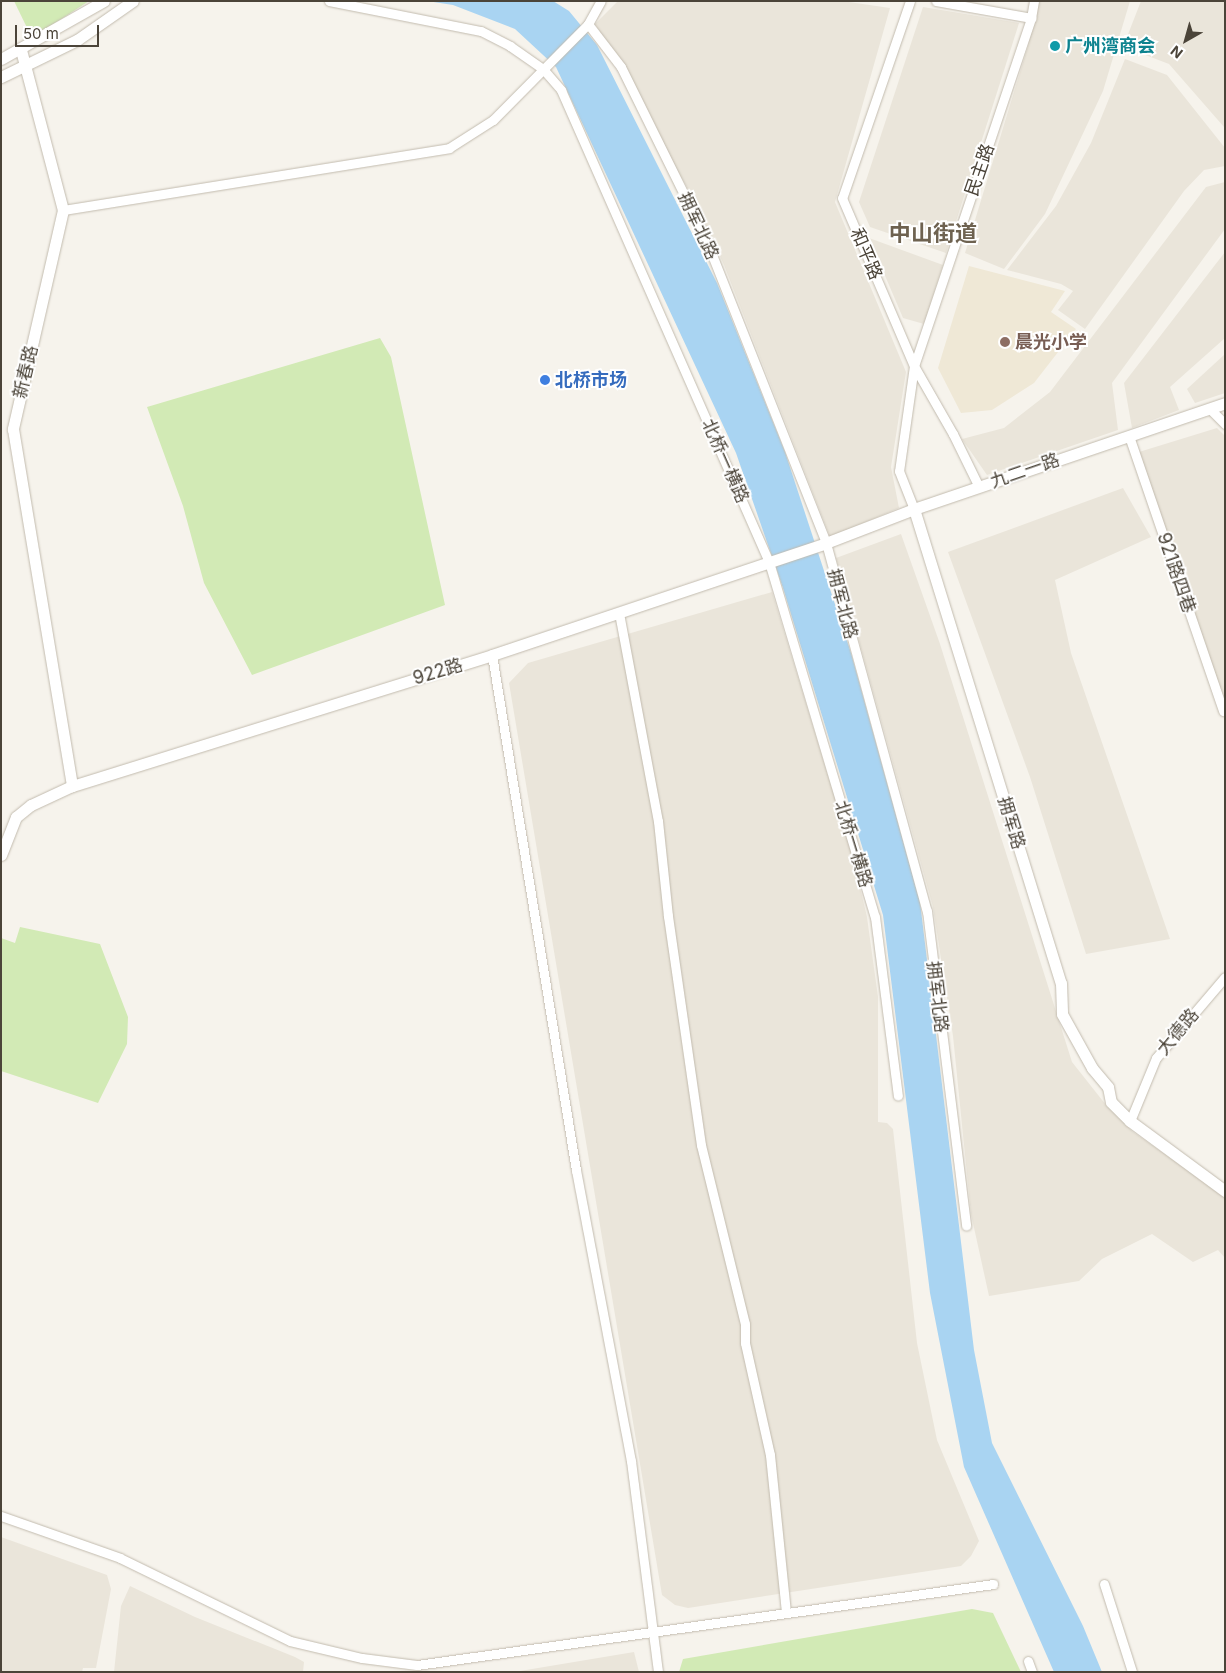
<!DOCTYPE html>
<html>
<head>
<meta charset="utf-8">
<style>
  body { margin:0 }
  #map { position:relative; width:1226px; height:1673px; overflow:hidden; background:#f6f3ec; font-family:Inter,"Noto Sans SC",sans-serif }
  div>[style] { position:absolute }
  .residential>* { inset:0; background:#eae5da }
  .education>* { inset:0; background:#efe8d6 }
  .green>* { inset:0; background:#d2eab5 }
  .water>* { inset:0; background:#a9d4f2 }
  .roads { filter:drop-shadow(0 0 1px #c2bbae) drop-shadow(0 0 1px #c2bbae) }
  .minor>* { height:9px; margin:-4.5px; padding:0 4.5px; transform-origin:4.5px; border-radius:4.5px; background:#fff }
  .tertiary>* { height:11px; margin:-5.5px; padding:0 5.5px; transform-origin:5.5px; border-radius:5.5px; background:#fff }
  .dots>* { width:14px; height:14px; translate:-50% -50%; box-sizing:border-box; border:2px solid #fff; border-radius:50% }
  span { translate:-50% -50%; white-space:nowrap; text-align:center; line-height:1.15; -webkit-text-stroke:4px #fff; paint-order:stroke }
  .culture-label { font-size:18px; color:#0d838f; font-weight:700 }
  .left { translate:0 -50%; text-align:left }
  .street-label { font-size:18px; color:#4b4439 }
  .education-label { font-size:18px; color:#785e54; font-weight:700 }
  .shop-label { font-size:18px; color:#366cbe; font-weight:700 }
  .district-label { font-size:22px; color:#6e6250; font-weight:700 }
  .frame { position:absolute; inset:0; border:2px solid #4b4439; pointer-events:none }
  .north { position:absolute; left:1161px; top:15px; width:50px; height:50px; -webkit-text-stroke:4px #fff; paint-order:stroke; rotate:218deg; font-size:14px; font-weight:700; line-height:20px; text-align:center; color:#4b4439 }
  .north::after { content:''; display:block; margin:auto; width:18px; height:22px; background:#4b4439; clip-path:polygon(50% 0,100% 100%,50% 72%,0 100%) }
  .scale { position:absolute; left:15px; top:25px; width:84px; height:22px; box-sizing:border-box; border:2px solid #4b4439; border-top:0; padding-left:6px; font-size:15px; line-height:18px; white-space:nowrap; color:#4b4439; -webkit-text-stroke:4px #fff; paint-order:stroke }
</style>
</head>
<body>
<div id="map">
  <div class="residential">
    <div style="clip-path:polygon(618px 1px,842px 1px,890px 8px,835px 202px,906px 372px,891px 467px,899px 508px,830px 537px,724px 265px,693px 198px,595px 24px)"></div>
    <div style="clip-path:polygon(1037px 1px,1130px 1px,1103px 91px,1045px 214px,1004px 269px,965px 253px,1028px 46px)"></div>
    <div style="clip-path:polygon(1141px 1px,1225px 1px,1224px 127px,1169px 64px,1127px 48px,1125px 42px)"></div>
    <div style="clip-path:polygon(923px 7px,1019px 23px,946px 253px,870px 227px,859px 202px)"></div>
    <div style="clip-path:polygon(1125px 59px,1167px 75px,1225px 148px,1225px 166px,1204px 170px,1184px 191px,1085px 329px,1058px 310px,1073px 291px,1061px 284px,1007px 270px,1056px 206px,1091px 143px)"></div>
    <div style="clip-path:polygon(1225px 182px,1225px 229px,1112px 383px,1118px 430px,987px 475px,962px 439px,1004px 428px,1050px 392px,1206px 187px)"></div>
    <div style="clip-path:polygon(869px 238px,943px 265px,924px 324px,903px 318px)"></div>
    <div style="clip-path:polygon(1225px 252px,1225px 338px,1170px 387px,1179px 410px,1132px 428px,1124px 383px)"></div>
    <div style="clip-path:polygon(1225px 354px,1225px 393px,1195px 403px,1187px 389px)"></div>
    <div style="clip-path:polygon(1217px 428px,1225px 436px,1224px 703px,1139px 452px)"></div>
    <div style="clip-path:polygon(1123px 488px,1151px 537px,1055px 580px,1071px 653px,1170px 939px,1086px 954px,1030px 777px,948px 552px)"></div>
    <div style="clip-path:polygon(901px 534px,940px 644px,1072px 1062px,1106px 1105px,1133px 1132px,1225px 1196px,1225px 1258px,1218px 1250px,1193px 1262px,1152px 1234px,1102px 1259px,1079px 1281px,989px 1296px,971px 1214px,953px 1036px,933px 907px,836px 558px)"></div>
    <div style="clip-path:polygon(772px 592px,853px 858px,867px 917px,878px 997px,878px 1122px,887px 1123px,893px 1129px,917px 1343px,937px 1440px,979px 1541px,971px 1556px,961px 1566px,688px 1608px,675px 1605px,662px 1595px,509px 683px,528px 663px)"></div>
    <div style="clip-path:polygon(1px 1537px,107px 1575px,111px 1589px,96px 1668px,83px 1668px,82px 1672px,1px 1672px)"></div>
    <div style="clip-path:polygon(130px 1586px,195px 1617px,295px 1657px,304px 1662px,303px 1672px,114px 1672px,121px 1606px)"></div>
    <div style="clip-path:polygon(634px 1652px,639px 1672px,514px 1672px)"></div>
  </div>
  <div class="education">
    <div style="clip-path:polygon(969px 266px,1065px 291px,1051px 312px,1076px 329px,1034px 383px,992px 410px,961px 413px,938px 368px)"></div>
  </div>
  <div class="green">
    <div style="clip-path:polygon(14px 1px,89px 1px,32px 38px)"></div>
    <div style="clip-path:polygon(380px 338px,391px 357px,445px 605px,252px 675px,204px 583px,183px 506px,147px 407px)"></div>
    <div style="clip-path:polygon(20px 927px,100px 944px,128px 1017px,127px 1044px,98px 1103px,1px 1071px,1px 938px,15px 943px)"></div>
    <div style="clip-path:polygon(972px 1609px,993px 1613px,1021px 1672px,679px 1672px,683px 1659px)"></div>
  </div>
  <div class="water">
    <div style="clip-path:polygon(427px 1px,553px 1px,569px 11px,597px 45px,717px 283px,785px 452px,851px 653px,920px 902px,974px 1350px,992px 1443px,1083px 1626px,1102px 1672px,1054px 1672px,964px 1467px,930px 1293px,883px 915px,783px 588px,736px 453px,556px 67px,515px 29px,453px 5px)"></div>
  </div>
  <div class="roads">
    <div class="minor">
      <div style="left:329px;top:1px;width:155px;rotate:11.2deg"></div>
      <div style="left:481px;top:31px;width:33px;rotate:27deg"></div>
      <div style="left:510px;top:46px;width:40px;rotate:34.9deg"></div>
      <div style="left:543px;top:69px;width:28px;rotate:49deg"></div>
      <div style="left:561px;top:90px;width:516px;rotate:66.22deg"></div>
      <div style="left:769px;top:562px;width:370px;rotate:73.4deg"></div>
      <div style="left:875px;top:917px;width:180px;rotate:82.7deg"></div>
      <div style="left:910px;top:1px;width:208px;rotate:109deg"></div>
      <div style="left:842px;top:198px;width:183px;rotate:66.8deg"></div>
      <div style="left:914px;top:366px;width:106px;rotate:98.1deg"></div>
      <div style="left:899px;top:471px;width:41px;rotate:68.5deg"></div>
      <div style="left:936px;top:1px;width:97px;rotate:10.1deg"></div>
      <div style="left:588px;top:24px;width:54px;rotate:52.5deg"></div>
      <div style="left:621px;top:67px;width:190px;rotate:63.7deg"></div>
      <div style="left:705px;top:237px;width:329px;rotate:68.4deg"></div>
      <div style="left:826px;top:543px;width:382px;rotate:74.7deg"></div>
      <div style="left:927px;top:911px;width:317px;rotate:82.9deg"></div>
      <div style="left:63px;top:210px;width:391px;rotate:-9.1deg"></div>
      <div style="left:449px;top:148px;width:52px;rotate:-32.5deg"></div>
      <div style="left:493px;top:120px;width:135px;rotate:-45.3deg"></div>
      <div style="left:588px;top:24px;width:26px;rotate:-61deg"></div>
      <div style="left:1209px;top:408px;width:23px;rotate:45deg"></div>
      <div style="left:1129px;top:436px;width:291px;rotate:71.1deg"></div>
      <div style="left:979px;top:487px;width:59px;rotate:-116.1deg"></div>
      <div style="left:953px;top:434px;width:78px;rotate:-119.8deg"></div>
      <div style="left:914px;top:366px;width:367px;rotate:-71.4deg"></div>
      <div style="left:1031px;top:18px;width:17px;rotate:-80deg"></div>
      <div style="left:619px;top:613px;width:212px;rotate:79.4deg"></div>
      <div style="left:658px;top:821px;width:96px;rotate:84deg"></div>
      <div style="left:668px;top:916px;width:231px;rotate:81.8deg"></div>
      <div style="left:701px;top:1145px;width:184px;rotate:76.2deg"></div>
      <div style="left:745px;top:1324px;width:19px;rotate:90deg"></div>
      <div style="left:745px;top:1343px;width:115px;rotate:77.4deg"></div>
      <div style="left:770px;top:1455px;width:158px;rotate:84.2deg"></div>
      <div style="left:492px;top:655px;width:522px;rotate:80.74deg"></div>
      <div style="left:576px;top:1170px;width:296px;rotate:79.3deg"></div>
      <div style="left:631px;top:1461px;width:213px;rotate:82.7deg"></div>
      <div style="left:1130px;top:1121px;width:68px;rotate:-67.6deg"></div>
      <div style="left:1156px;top:1058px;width:106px;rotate:-49.6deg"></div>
      <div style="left:1px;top:1516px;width:126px;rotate:19.4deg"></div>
      <div style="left:120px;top:1558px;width:189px;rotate:26deg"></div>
      <div style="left:290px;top:1641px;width:74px;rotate:13.3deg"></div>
      <div style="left:362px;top:1658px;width:55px;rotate:7.3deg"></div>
      <div style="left:417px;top:1665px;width:582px;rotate:-8deg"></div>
      <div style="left:1104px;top:1584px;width:92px;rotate:72.3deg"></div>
      <div style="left:1028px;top:1661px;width:12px;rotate:70deg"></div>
    </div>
    <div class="tertiary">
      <div style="left:21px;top:50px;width:165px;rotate:75.3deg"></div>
      <div style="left:63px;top:210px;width:225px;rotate:102.9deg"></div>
      <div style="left:13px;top:429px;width:362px;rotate:80.6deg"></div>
      <div style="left:1px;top:59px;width:118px;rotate:-29.4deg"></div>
      <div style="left:1px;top:77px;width:85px;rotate:-26deg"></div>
      <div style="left:77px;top:40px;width:68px;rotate:-34.9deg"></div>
      <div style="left:914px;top:509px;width:496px;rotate:72.8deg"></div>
      <div style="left:1061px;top:983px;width:31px;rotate:88deg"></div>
      <div style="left:1062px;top:1014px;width:62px;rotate:60.9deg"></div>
      <div style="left:1092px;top:1068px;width:25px;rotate:50deg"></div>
      <div style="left:1108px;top:1087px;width:15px;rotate:79deg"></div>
      <div style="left:1111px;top:1102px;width:27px;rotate:45deg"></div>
      <div style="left:1130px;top:1121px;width:118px;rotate:36.4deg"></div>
      <div style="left:1px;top:855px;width:41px;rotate:-68.5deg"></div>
      <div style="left:16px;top:817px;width:19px;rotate:-39deg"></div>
      <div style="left:31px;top:805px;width:45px;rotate:-24.9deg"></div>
      <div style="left:72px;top:786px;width:440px;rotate:-17.3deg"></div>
      <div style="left:492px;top:655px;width:352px;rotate:-18.5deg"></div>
      <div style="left:826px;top:543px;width:94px;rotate:-21.1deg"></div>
      <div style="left:914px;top:509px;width:329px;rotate:-18.8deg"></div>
    </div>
  </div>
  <div class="dots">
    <div style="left:1055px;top:46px;background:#0f9aa8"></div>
    <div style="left:1005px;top:342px;background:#8d6e63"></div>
    <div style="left:545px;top:380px;background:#3f7fe0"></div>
  </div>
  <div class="culture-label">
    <span class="left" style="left:1065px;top:46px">广州湾商会</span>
  </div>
  <div class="street-label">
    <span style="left:980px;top:170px;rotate:-71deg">民主路</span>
    <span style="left:698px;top:226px;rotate:65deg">拥军北路</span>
    <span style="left:866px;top:254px;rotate:67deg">和平路</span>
    <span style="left:26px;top:372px;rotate:-77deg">新春路</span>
    <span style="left:725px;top:461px;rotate:66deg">北桥一横路</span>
    <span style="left:1025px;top:471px;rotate:-19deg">九二一路</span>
    <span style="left:1176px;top:573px;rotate:71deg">921路四巷</span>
    <span style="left:842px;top:604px;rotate:75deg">拥军北路</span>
    <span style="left:438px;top:672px;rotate:-17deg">922路</span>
    <span style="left:1011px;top:823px;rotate:73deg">拥军路</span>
    <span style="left:853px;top:844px;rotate:73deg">北桥一横路</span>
    <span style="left:937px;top:997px;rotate:83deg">拥军北路</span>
    <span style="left:1178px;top:1032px;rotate:-50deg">大德路</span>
  </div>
  <div class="education-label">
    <span class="left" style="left:1015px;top:342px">晨光小学</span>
  </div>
  <div class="shop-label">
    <span class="left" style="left:555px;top:380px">北桥市场</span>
  </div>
  <div class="district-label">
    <span style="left:933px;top:234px">中山街道</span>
  </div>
  <div class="frame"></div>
  <div class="north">N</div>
  <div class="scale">50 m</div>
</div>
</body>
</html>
